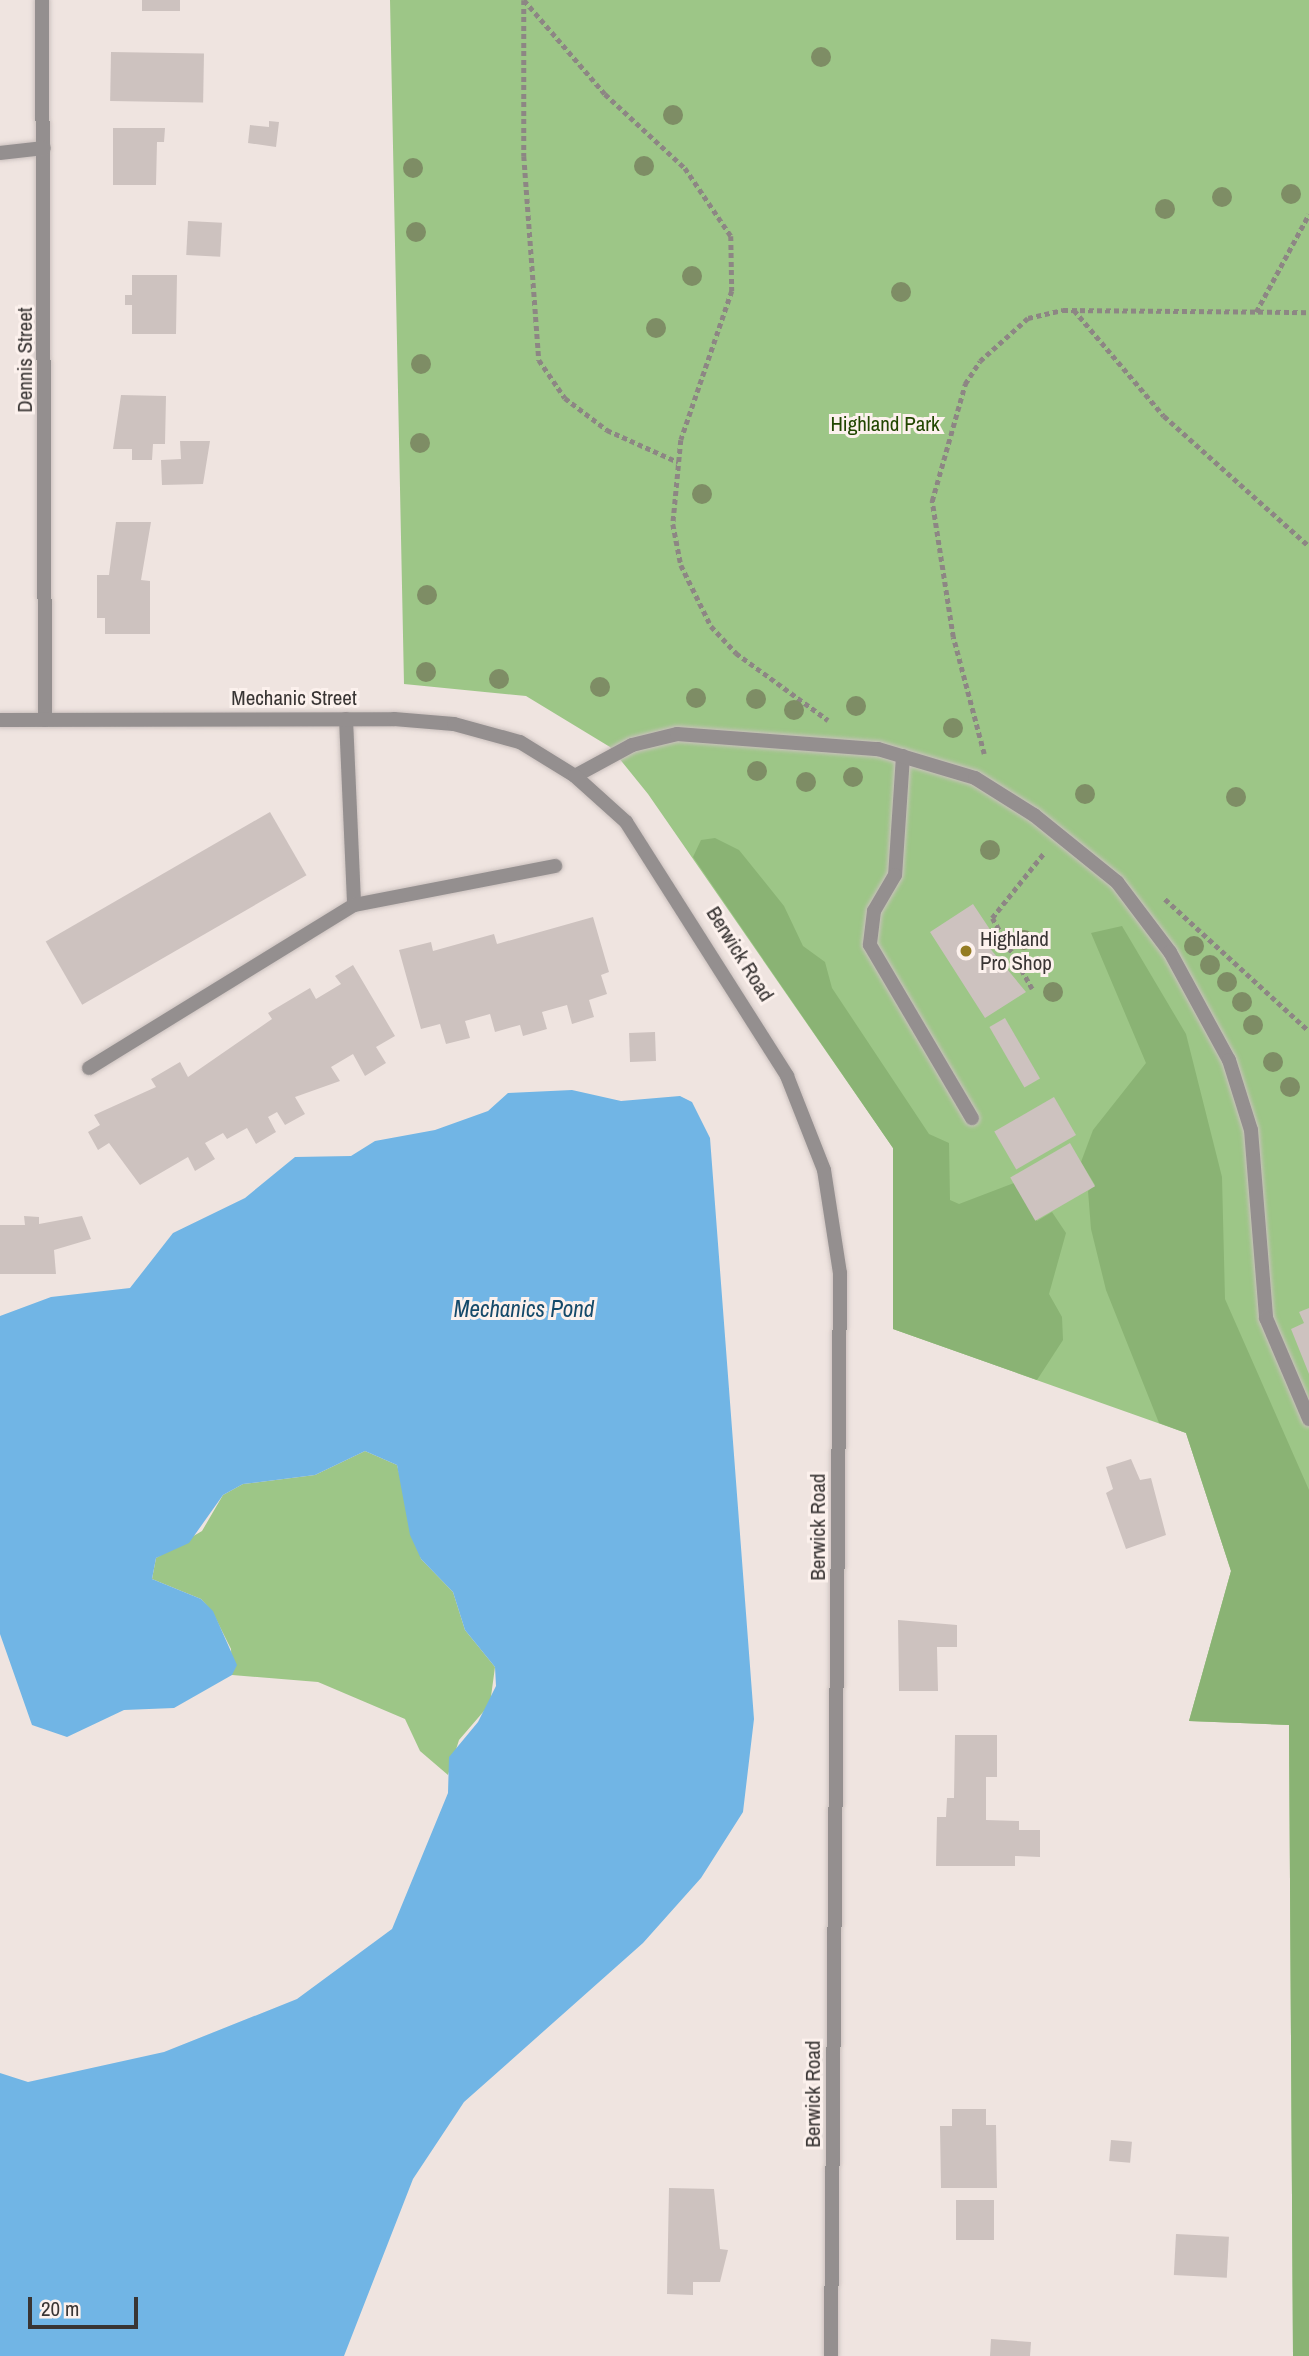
<!DOCTYPE html>
<html>
<head>
<meta charset="utf-8">
<style>
  body { margin:0 }
  #map { position:relative; width:1309px; height:2356px; overflow:hidden; background:#efe4e0; font-family:"Archivo Narrow",sans-serif }
  div>[style] { position:absolute }
  .green>* { inset:0; background:#9dc687 }
  .forest>* { inset:0; background:#8ab374 }
  .water>* { inset:0; background:#71b5e5 }
  .building>* { inset:0; background:#cdc2bf; transform-origin:0 0 }
  .path>* { height:4.5px; margin-top:-2.25px; transform-origin:0; background:repeating-linear-gradient(90deg,#8d8684 0 5px,transparent 0 8.5px) }
  .roads { filter:drop-shadow(0 0 2px #cbc1be) drop-shadow(0 0 2px #cbc1be) }
  .service>* { height:14px; margin:-7px; padding:0 7px; transform-origin:7px; border-radius:7px; background:#948f8f }
  .minor>* { height:14px; margin:-7px; padding:0 7px; transform-origin:7px; border-radius:7px; background:#948f8f }
  .trees>* { width:20px; height:20px; margin:-10px; border-radius:50%; background:#7e8d65 }
  .dots>* { width:19px; height:19px; translate:-50% -50%; box-sizing:border-box; border:4px solid #fcf1ed; border-radius:50% }
  span { translate:-50% -50%; white-space:nowrap; text-align:center; line-height:1.15; -webkit-text-stroke:6px #fcf1ed; paint-order:stroke }
  .street-label { font-size:21px; color:#393534 }
  .park-label { font-size:21px; color:#214601 }
  .poi-label { font-size:21px; color:#393534 }
  .left { translate:0 -50%; text-align:left }
  .water-label { font-size:23px; color:#154a6a; font-style:italic }
  .scale { position:absolute; left:28px; top:2297px; width:110px; height:32px; box-sizing:border-box; border:4px solid #393534; border-top:0; padding-left:9px; font-size:21px; line-height:24px; white-space:nowrap; color:#393534; -webkit-text-stroke:5px #fcf1ed; paint-order:stroke }
</style>
</head>
<body>
<div id="map">
  <div class="green">
    <div style="clip-path:polygon(390px 0,1309px 0,1309px 2356px,1293px 2356px,1289px 1725px,1189px 1721px,1231px 1571px,1186px 1433px,893px 1329px,893px 1148px,648px 794px,610px 747px,526px 696px,404px 684px)"></div>
    <div style="clip-path:polygon(365px 1451px,397px 1465px,421px 1559px,453px 1592px,465px 1630px,495px 1667px,490px 1704px,459px 1740px,448px 1775px,420px 1751px,405px 1719px,318px 1682px,232px 1675px,231px 1649px,212px 1611px,201px 1599px,152px 1579px,156px 1558px,202px 1531px,223px 1495px,243px 1484px,315px 1475px)"></div>
  </div>
  <div class="forest">
    <div style="clip-path:polygon(715px 838px,739px 850px,784px 906px,803px 946px,825px 962px,832px 988px,929px 1134px,949px 1143px,950px 1200px,959px 1204px,1014px 1183px,1037px 1221px,1052px 1212px,1066px 1233px,1049px 1294px,1062px 1317px,1063px 1340px,1037px 1380px,893px 1329px,893px 1148px,693px 857px,701px 840px)"></div>
    <div style="clip-path:polygon(1122px 926px,1186px 1034px,1222px 1177px,1225px 1299px,1309px 1490px,1309px 2356px,1293px 2356px,1289px 1725px,1189px 1721px,1231px 1571px,1186px 1433px,1159px 1423px,1106px 1290px,1091px 1229px,1088px 1191px,1095px 1185px,1081px 1162px,1093px 1130px,1146px 1063px,1091px 933px)"></div>
  </div>
  <div class="water">
    <div style="clip-path:polygon(572px 1090px,621px 1101px,680px 1096px,692px 1102px,710px 1138px,754px 1719px,743px 1812px,701px 1878px,643px 1943px,464px 2102px,413px 2179px,344px 2356px,0 2356px,0 2073px,28px 2082px,164px 2052px,297px 1999px,392px 1929px,448px 1793px,449px 1757px,478px 1722px,496px 1686px,495px 1667px,465px 1630px,453px 1592px,421px 1559px,410px 1535px,397px 1465px,365px 1451px,315px 1475px,243px 1484px,223px 1495px,189px 1543px,156px 1558px,152px 1579px,201px 1599px,213px 1611px,237px 1665px,232px 1675px,174px 1708px,124px 1710px,67px 1737px,32px 1725px,0 1634px,0 1316px,51px 1297px,130px 1288px,173px 1233px,245px 1198px,295px 1157px,351px 1156px,375px 1141px,435px 1130px,488px 1111px,508px 1093px)"></div>
  </div>
  <div class="building">
    <div style="left:142px;top:0;width:38px;height:11px"></div>
    <div style="left:111px;top:52px;width:93px;height:49px;rotate:1deg"></div>
    <div style="clip-path:polygon(269px 121px,279px 122px,276px 147px,248px 143px,250px 125px,269px 127px)"></div>
    <div style="clip-path:polygon(113px 128px,165px 128px,164px 142px,157px 142px,156px 185px,113px 185px)"></div>
    <div style="left:188px;top:221px;width:34px;height:34px;rotate:3deg"></div>
    <div style="clip-path:polygon(132px 275px,177px 275px,176px 334px,132px 334px,132px 305px,125px 305px,125px 295px,132px 295px)"></div>
    <div style="clip-path:polygon(121px 395px,166px 396px,165px 444px,153px 444px,152px 460px,132px 460px,132px 449px,113px 449px)"></div>
    <div style="clip-path:polygon(180px 441px,210px 441px,203px 484px,162px 485px,161px 460px,181px 459px)"></div>
    <div style="clip-path:polygon(116px 522px,151px 522px,141px 580px,150px 581px,150px 634px,105px 634px,105px 618px,97px 618px,97px 575px,109px 575px)"></div>
    <div style="left:270px;top:812px;width:73px;height:259px;rotate:60deg"></div>
    <div style="clip-path:polygon(973px 904px,993px 934px,983px 940px,1026px 992px,985px 1018px,930px 932px)"></div>
    <div style="clip-path:polygon(593px 917px,609px 972px,601px 975px,607px 994px,589px 1000px,594px 1017px,572px 1024px,567px 1005px,542px 1012px,547px 1029px,523px 1036px,520px 1025px,495px 1032px,490px 1014px,465px 1021px,470px 1038px,446px 1044px,440px 1024px,421px 1029px,399px 950px,431px 942px,433px 951px,494px 934px,497px 944px)"></div>
    <div style="clip-path:polygon(353px 965px,395px 1036px,376px 1047px,386px 1063px,365px 1076px,353px 1054px,331px 1067px,340px 1081px,295px 1097px,305px 1114px,285px 1125px,277px 1112px,268px 1117px,276px 1132px,256px 1144px,247px 1128px,227px 1139px,223px 1133px,205px 1143px,215px 1159px,195px 1171px,188px 1157px,140px 1185px,109px 1143px,98px 1150px,88px 1132px,100px 1125px,94px 1115px,156px 1087px,151px 1079px,180px 1062px,188px 1077px,272px 1019px,268px 1013px,310px 988px,316px 999px,341px 984px,335px 976px)"></div>
    <div style="left:1005px;top:1018px;width:70px;height:18px;rotate:60deg"></div>
    <div style="left:655px;top:1032px;width:29px;height:26px;rotate:88deg"></div>
    <div style="left:1054px;top:1097px;width:44px;height:69px;rotate:60deg"></div>
    <div style="left:1070px;top:1143px;width:50px;height:69px;rotate:60deg"></div>
    <div style="clip-path:polygon(24px 1216px,39px 1217px,39px 1224px,82px 1216px,91px 1239px,54px 1250px,56px 1274px,0 1274px,0 1225px,25px 1225px)"></div>
    <div style="clip-path:polygon(1309px 1308px,1309px 1374px,1291px 1329px,1304px 1323px,1299px 1312px)"></div>
    <div style="clip-path:polygon(1131px 1459px,1140px 1480px,1151px 1478px,1166px 1535px,1126px 1549px,1106px 1493px,1113px 1489px,1106px 1467px)"></div>
    <div style="clip-path:polygon(898px 1620px,957px 1625px,957px 1647px,937px 1647px,938px 1691px,899px 1691px)"></div>
    <div style="clip-path:polygon(955px 1735px,997px 1735px,997px 1777px,986px 1777px,986px 1820px,1019px 1821px,1019px 1830px,1040px 1830px,1040px 1857px,1015px 1856px,1015px 1866px,936px 1866px,937px 1817px,946px 1817px,947px 1798px,954px 1798px)"></div>
    <div style="clip-path:polygon(952px 2109px,986px 2109px,986px 2125px,996px 2125px,997px 2188px,941px 2188px,940px 2126px,952px 2126px)"></div>
    <div style="left:1111px;top:2140px;width:21px;height:21px;rotate:5deg"></div>
    <div style="clip-path:polygon(669px 2188px,714px 2189px,720px 2249px,728px 2250px,720px 2282px,693px 2282px,693px 2295px,667px 2294px)"></div>
    <div style="left:994px;top:2200px;width:40px;height:38px;rotate:90deg"></div>
    <div style="left:1176px;top:2234px;width:53px;height:41px;rotate:3deg"></div>
    <div style="clip-path:polygon(991px 2339px,1031px 2342px,1030px 2356px,990px 2356px)"></div>
  </div>
  <div class="path">
    <div style="left:524px;top:0;width:124px;rotate:49.2deg"></div>
    <div style="left:605px;top:94px;width:109px;rotate:42.8deg"></div>
    <div style="left:685px;top:168px;width:82px;rotate:55.9deg"></div>
    <div style="left:731px;top:236px;width:55px;rotate:89deg"></div>
    <div style="left:732px;top:291px;width:157px;rotate:108.9deg"></div>
    <div style="left:681px;top:440px;width:84px;rotate:95.4deg"></div>
    <div style="left:673px;top:524px;width:42px;rotate:79deg"></div>
    <div style="left:681px;top:565px;width:68px;rotate:63.8deg"></div>
    <div style="left:711px;top:626px;width:37px;rotate:47deg"></div>
    <div style="left:736px;top:653px;width:114px;rotate:36.1deg"></div>
    <div style="left:524px;top:0;width:156px;rotate:90deg"></div>
    <div style="left:524px;top:156px;width:205px;rotate:85.8deg"></div>
    <div style="left:539px;top:360px;width:46px;rotate:55.6deg"></div>
    <div style="left:565px;top:398px;width:53px;rotate:37.3deg"></div>
    <div style="left:607px;top:430px;width:78px;rotate:24.3deg"></div>
    <div style="left:1074px;top:310px;width:139px;rotate:49.7deg"></div>
    <div style="left:1164px;top:416px;width:195px;rotate:41.9deg"></div>
    <div style="left:1256px;top:312px;width:111px;rotate:-61.6deg"></div>
    <div style="left:984px;top:754px;width:121px;rotate:-104.8deg"></div>
    <div style="left:953px;top:637px;width:138px;rotate:-98.8deg"></div>
    <div style="left:932px;top:501px;width:122px;rotate:-74.2deg"></div>
    <div style="left:965px;top:384px;width:27px;rotate:-57deg"></div>
    <div style="left:980px;top:361px;width:64px;rotate:-41.9deg"></div>
    <div style="left:1028px;top:318px;width:36px;rotate:-13deg"></div>
    <div style="left:1063px;top:310px;width:246px;rotate:0.5deg"></div>
    <div style="left:1165px;top:899px;width:195px;rotate:42.5deg"></div>
    <div style="left:1032px;top:989px;width:81px;rotate:-119.4deg"></div>
    <div style="left:992px;top:918px;width:82px;rotate:-51.4deg"></div>
  </div>
  <div class="roads">
    <div class="service">
      <div style="left:346px;top:719px;width:186px;rotate:87.5deg"></div>
      <div style="left:903px;top:756px;width:119px;rotate:93.8deg"></div>
      <div style="left:895px;top:875px;width:42px;rotate:120.3deg"></div>
      <div style="left:874px;top:911px;width:34px;rotate:97deg"></div>
      <div style="left:870px;top:945px;width:201px;rotate:59.5deg"></div>
      <div style="left:575px;top:776px;width:65px;rotate:-28.5deg"></div>
      <div style="left:632px;top:745px;width:46px;rotate:-13.7deg"></div>
      <div style="left:677px;top:734px;width:202px;rotate:4.3deg"></div>
      <div style="left:878px;top:749px;width:101px;rotate:16.6deg"></div>
      <div style="left:975px;top:778px;width:70px;rotate:32.1deg"></div>
      <div style="left:1034px;top:815px;width:107px;rotate:38.9deg"></div>
      <div style="left:1117px;top:882px;width:88px;rotate:52.9deg"></div>
      <div style="left:1170px;top:952px;width:123px;rotate:61.4deg"></div>
      <div style="left:1229px;top:1060px;width:73px;rotate:72.6deg"></div>
      <div style="left:1251px;top:1130px;width:189px;rotate:85.4deg"></div>
      <div style="left:1266px;top:1318px;width:110px;rotate:66.9deg"></div>
      <div style="left:89px;top:1068px;width:311px;rotate:-31.6deg"></div>
      <div style="left:354px;top:905px;width:205px;rotate:-11deg"></div>
    </div>
    <div class="minor">
      <div style="left:42px;top:0;width:720px;rotate:89.76deg"></div>
      <div style="left:0;top:153px;width:44px;rotate:-6.5deg"></div>
      <div style="left:0;top:720px;width:394px;rotate:-0.1deg"></div>
      <div style="left:394px;top:719px;width:60px;rotate:4.8deg"></div>
      <div style="left:454px;top:724px;width:68px;rotate:15.3deg"></div>
      <div style="left:520px;top:742px;width:65px;rotate:31.7deg"></div>
      <div style="left:575px;top:776px;width:69px;rotate:42deg"></div>
      <div style="left:626px;top:822px;width:301px;rotate:57.6deg"></div>
      <div style="left:787px;top:1076px;width:101px;rotate:68.5deg"></div>
      <div style="left:824px;top:1170px;width:104px;rotate:81.2deg"></div>
      <div style="left:840px;top:1273px;width:1083px;rotate:90.48deg"></div>
    </div>
  </div>
  <div class="trees">
    <div style="left:821px;top:57px"></div>
    <div style="left:673px;top:115px"></div>
    <div style="left:644px;top:166px"></div>
    <div style="left:413px;top:168px"></div>
    <div style="left:1291px;top:194px"></div>
    <div style="left:1222px;top:197px"></div>
    <div style="left:1165px;top:209px"></div>
    <div style="left:416px;top:232px"></div>
    <div style="left:692px;top:276px"></div>
    <div style="left:901px;top:292px"></div>
    <div style="left:656px;top:328px"></div>
    <div style="left:421px;top:364px"></div>
    <div style="left:420px;top:443px"></div>
    <div style="left:702px;top:494px"></div>
    <div style="left:427px;top:595px"></div>
    <div style="left:426px;top:672px"></div>
    <div style="left:499px;top:679px"></div>
    <div style="left:600px;top:687px"></div>
    <div style="left:696px;top:698px"></div>
    <div style="left:756px;top:699px"></div>
    <div style="left:856px;top:706px"></div>
    <div style="left:794px;top:710px"></div>
    <div style="left:953px;top:728px"></div>
    <div style="left:757px;top:771px"></div>
    <div style="left:853px;top:777px"></div>
    <div style="left:806px;top:782px"></div>
    <div style="left:1085px;top:794px"></div>
    <div style="left:1236px;top:797px"></div>
    <div style="left:990px;top:850px"></div>
    <div style="left:1024px;top:940px"></div>
    <div style="left:1194px;top:946px"></div>
    <div style="left:1210px;top:965px"></div>
    <div style="left:1227px;top:982px"></div>
    <div style="left:1053px;top:992px"></div>
    <div style="left:1242px;top:1002px"></div>
    <div style="left:1253px;top:1025px"></div>
    <div style="left:1273px;top:1062px"></div>
    <div style="left:1290px;top:1087px"></div>
  </div>
  <div class="dots">
    <div style="left:966px;top:951px;background:#957c23"></div>
  </div>
  <div class="street-label">
    <span style="left:25px;top:360px;rotate:-90deg">Dennis Street</span>
    <span style="left:294px;top:698px">Mechanic Street</span>
    <span style="left:740px;top:954px;rotate:58deg">Berwick Road</span>
    <span style="left:818px;top:1527px;rotate:-90deg">Berwick Road</span>
    <span style="left:813px;top:2094px;rotate:-90deg">Berwick Road</span>
  </div>
  <div class="park-label">
    <span style="left:885px;top:424px">Highland Park</span>
  </div>
  <div class="poi-label">
    <span class="left" style="left:980px;top:951px">Highland<br>Pro Shop</span>
  </div>
  <div class="water-label">
    <span style="left:524px;top:1309px">Mechanics Pond</span>
  </div>
  <div class="scale">20 m</div>
</div>
</body>
</html>
